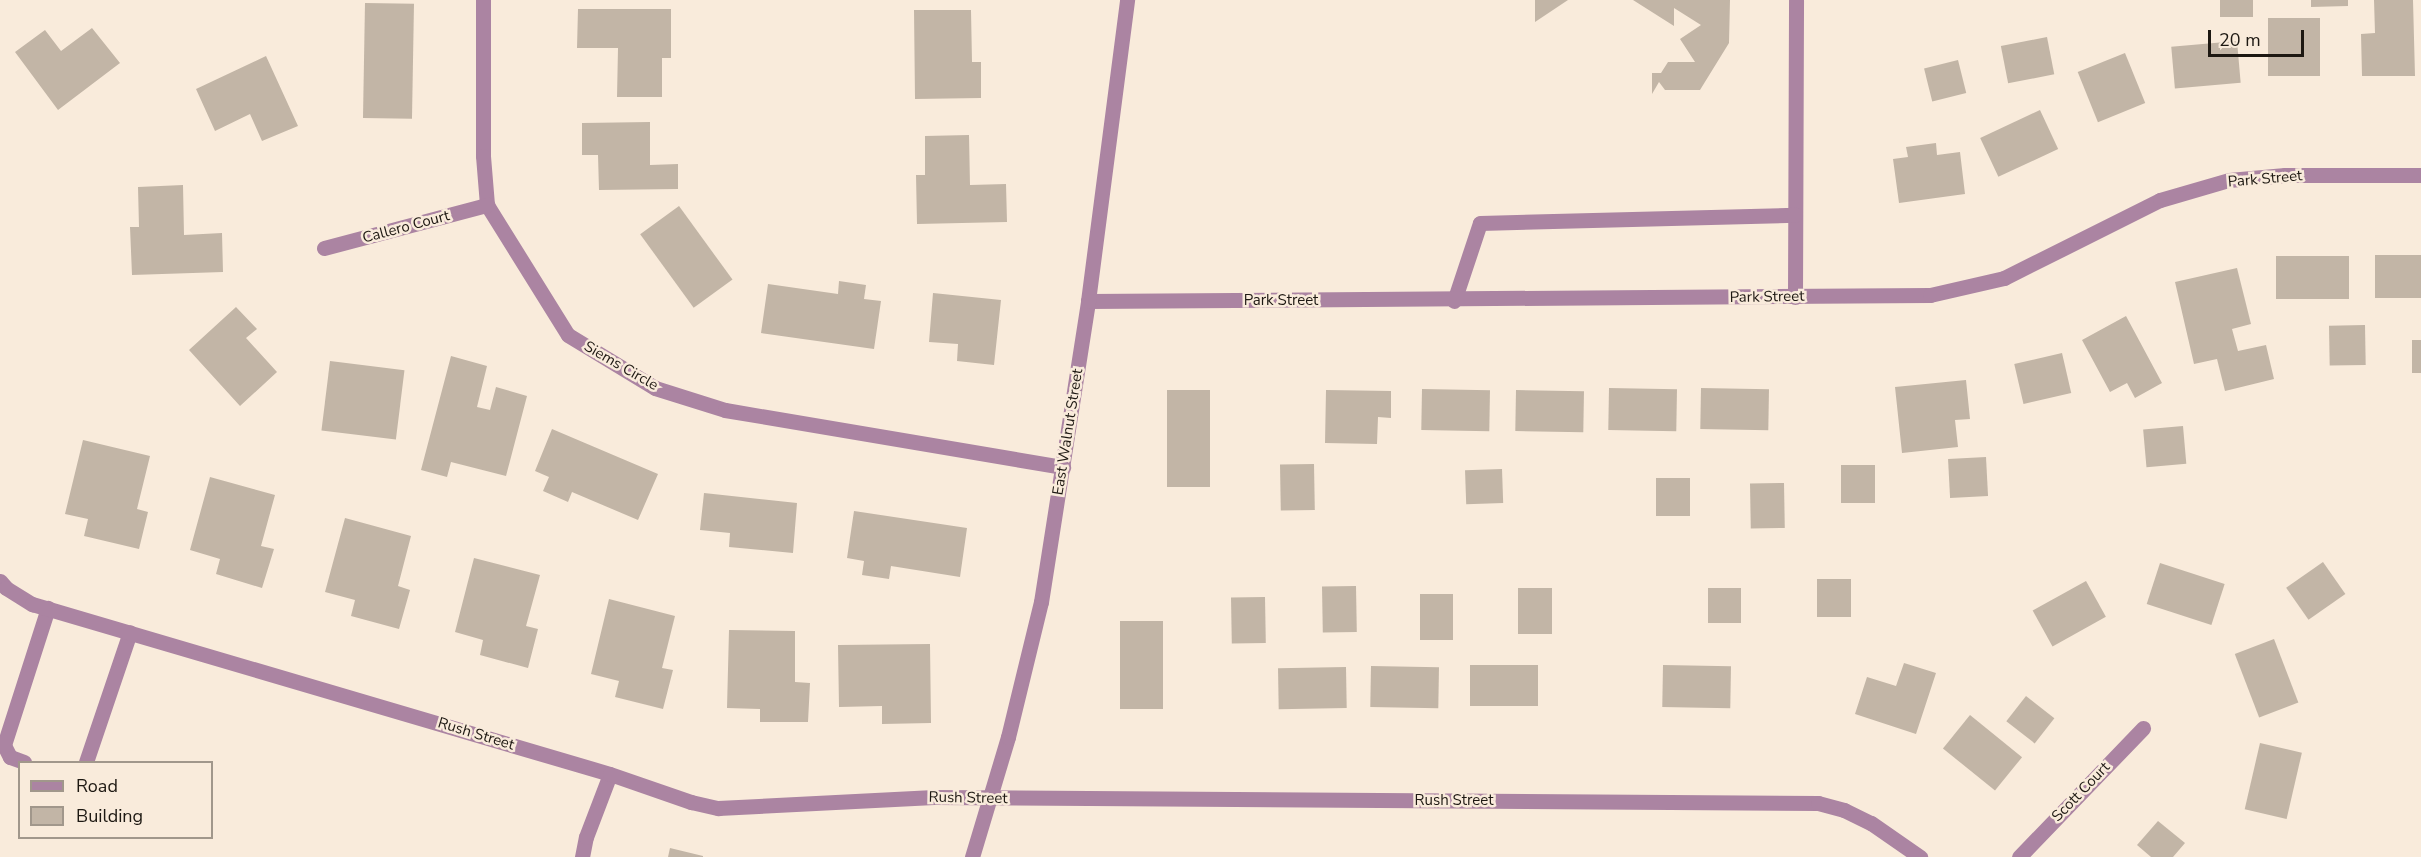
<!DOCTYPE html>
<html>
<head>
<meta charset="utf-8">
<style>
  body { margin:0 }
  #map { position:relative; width:2421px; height:857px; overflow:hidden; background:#f9ebdb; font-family:"Nunito Sans",sans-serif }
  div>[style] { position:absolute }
  .building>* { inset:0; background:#c2b5a6; transform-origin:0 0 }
  .service>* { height:15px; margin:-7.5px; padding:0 7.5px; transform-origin:7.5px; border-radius:7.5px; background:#ab84a2 }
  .minor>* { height:15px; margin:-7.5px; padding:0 7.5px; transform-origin:7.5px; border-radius:7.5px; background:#ab84a2 }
  .tertiary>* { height:15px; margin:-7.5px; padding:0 7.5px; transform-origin:7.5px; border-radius:7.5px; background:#ab84a2 }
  span { translate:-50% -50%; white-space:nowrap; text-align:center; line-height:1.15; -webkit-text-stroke:5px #f9ebdb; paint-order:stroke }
  .street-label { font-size:15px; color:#1d1812 }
  .legend { position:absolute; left:18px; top:761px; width:195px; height:78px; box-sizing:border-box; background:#f9ebdb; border:2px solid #a1978b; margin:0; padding:8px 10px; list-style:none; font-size:18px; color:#1d1812 }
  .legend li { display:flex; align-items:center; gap:12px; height:30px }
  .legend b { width:30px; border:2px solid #a1978b }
  .scale { position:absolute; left:2208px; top:30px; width:96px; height:27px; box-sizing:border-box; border:3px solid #1d1812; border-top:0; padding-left:8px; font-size:18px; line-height:21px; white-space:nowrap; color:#1d1812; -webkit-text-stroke:4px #f9ebdb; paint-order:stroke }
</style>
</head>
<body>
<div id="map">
  <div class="building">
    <div style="clip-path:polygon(1535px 0,1568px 0,1535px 22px)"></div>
    <div style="clip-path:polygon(1633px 0,1730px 0,1729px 43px,1700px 90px,1665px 90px,1659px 82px,1652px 94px,1652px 73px,1661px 73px,1668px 62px,1695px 62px,1680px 39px,1701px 25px,1674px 8px,1674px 26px)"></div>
    <div style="left:2220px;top:0;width:33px;height:17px"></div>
    <div style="clip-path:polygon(2311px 0,2348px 0,2348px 6px,2311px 7px)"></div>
    <div style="clip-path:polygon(2374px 0,2413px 0,2415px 76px,2362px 76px,2361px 34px,2375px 33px)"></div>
    <div style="left:365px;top:3px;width:49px;height:115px;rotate:1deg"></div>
    <div style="clip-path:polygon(578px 9px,671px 9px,671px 58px,662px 58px,662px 97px,617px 97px,618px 48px,577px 48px)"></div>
    <div style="clip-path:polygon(914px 10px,971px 10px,972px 62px,981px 62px,981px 98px,915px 99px)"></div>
    <div style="left:2268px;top:18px;width:52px;height:58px"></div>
    <div style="clip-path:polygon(92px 28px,120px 63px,58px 110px,15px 52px,45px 30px,61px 51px)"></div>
    <div style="left:2047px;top:37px;width:38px;height:47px;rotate:79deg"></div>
    <div style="left:2237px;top:41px;width:42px;height:66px;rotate:85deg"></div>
    <div style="left:2125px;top:53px;width:54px;height:51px;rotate:68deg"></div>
    <div style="clip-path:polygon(266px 56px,298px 126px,262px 141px,250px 114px,215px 131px,196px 89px)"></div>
    <div style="left:1958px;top:60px;width:34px;height:35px;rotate:76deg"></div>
    <div style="left:2040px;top:110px;width:43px;height:66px;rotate:65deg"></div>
    <div style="clip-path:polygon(650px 122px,650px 165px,678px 164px,678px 189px,599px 190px,598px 155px,582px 155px,582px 123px)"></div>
    <div style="clip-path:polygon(969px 135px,970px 185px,1006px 184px,1007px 222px,917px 224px,916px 175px,925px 175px,925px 136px)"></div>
    <div style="clip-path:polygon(1936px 143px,1937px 155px,1960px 152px,1965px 194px,1899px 203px,1893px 159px,1908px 157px,1906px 147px)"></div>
    <div style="clip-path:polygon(183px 185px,184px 235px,222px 233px,223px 272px,132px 275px,130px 227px,139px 227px,138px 187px)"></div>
    <div style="left:679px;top:206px;width:91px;height:48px;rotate:54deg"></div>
    <div style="left:2375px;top:255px;width:46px;height:43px"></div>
    <div style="left:2276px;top:256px;width:73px;height:43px"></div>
    <div style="clip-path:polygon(2237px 268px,2251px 324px,2232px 329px,2238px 351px,2266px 345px,2274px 379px,2225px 391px,2217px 359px,2194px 364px,2175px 282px)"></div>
    <div style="clip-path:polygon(839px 281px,866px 285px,864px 299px,881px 301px,874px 349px,761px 333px,768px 284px,838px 294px)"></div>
    <div style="clip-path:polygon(933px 293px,1001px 300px,994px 365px,957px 361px,958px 344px,929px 342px)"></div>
    <div style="clip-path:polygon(236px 307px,257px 329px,246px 338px,277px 372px,240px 406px,189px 350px)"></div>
    <div style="clip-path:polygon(2126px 316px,2162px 383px,2135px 398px,2127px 383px,2110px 392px,2082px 340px)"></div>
    <div style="left:2365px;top:325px;width:40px;height:36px;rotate:89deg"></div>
    <div style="left:2412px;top:340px;width:9px;height:33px"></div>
    <div style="left:2062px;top:353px;width:41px;height:49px;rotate:77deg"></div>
    <div style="clip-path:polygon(451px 356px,487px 366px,477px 407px,490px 410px,496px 387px,527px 396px,506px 476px,451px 462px,447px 477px,421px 470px)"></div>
    <div style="left:330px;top:361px;width:75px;height:70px;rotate:7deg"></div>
    <div style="clip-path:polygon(1966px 380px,1970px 419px,1955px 420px,1958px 447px,1902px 453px,1895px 387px)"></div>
    <div style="left:1609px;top:388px;width:68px;height:42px;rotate:1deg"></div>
    <div style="left:1701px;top:388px;width:68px;height:41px;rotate:1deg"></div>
    <div style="left:1422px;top:389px;width:68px;height:41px;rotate:1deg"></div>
    <div style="left:1167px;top:390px;width:43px;height:97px"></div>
    <div style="clip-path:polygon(1326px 390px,1391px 391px,1391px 418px,1378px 417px,1377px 444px,1325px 443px)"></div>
    <div style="left:1516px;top:390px;width:68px;height:41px;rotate:1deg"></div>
    <div style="left:2183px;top:426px;width:38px;height:40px;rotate:85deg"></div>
    <div style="clip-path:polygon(552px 429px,658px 474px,638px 520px,572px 492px,568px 502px,543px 491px,549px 477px,535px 471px)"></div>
    <div style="clip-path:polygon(83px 440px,150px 456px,137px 509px,148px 512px,139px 549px,84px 536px,88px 519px,65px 514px)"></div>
    <div style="left:1986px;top:457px;width:39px;height:38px;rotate:87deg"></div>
    <div style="left:1314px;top:464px;width:46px;height:34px;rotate:89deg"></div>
    <div style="left:1841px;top:465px;width:34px;height:38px"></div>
    <div style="left:1502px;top:469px;width:34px;height:37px;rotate:88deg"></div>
    <div style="clip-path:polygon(210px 477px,275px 495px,261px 546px,274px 549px,262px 588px,216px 574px,220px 559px,190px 550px)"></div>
    <div style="left:1656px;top:478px;width:34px;height:38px"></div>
    <div style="left:1784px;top:483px;width:45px;height:34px;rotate:89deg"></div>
    <div style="clip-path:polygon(704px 493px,797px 503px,793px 553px,729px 547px,730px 533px,700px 530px)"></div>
    <div style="clip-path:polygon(854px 511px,967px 528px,960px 577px,891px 566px,889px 579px,862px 575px,864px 561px,847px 558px)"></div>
    <div style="clip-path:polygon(345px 518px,411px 536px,398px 586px,410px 590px,399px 629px,351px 616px,355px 600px,325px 592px)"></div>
    <div style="clip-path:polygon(474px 558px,540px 575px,526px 626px,538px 629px,528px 668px,480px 655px,483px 640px,455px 632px)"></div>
    <div style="left:2323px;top:562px;width:39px;height:45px;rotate:55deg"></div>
    <div style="left:2160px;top:563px;width:68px;height:43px;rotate:18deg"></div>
    <div style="left:1817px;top:579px;width:34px;height:38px"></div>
    <div style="left:2086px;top:581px;width:41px;height:61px;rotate:61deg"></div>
    <div style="left:1356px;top:586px;width:46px;height:34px;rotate:89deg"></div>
    <div style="left:1518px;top:588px;width:34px;height:46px"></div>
    <div style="left:1708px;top:588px;width:33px;height:35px"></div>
    <div style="left:1420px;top:594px;width:33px;height:46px"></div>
    <div style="left:1265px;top:597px;width:46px;height:34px;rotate:89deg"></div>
    <div style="clip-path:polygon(609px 599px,675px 616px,662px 668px,673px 670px,663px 709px,615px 697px,619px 681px,591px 674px)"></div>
    <div style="left:1120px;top:621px;width:43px;height:88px"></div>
    <div style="clip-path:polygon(729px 630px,795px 631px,795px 682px,810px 683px,808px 722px,760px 722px,760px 709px,727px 708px)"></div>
    <div style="left:2274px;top:639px;width:68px;height:42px;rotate:69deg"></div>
    <div style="clip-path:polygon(930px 644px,931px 723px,882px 724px,882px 706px,839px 707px,838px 645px)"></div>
    <div style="clip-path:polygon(1904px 663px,1936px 673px,1916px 734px,1855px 714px,1867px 677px,1896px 686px)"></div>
    <div style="left:1538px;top:665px;width:41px;height:68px;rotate:90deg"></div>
    <div style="left:1663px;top:665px;width:68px;height:42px;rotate:1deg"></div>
    <div style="left:1371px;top:666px;width:68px;height:41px;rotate:1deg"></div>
    <div style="left:1346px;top:667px;width:41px;height:68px;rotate:89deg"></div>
    <div style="left:2026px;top:696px;width:36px;height:32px;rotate:38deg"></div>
    <div style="left:1970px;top:715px;width:67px;height:43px;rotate:39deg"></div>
    <div style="left:2260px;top:743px;width:43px;height:68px;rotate:13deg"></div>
    <div style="clip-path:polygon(2158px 821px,2185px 843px,2173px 857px,2151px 857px,2137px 845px)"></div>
    <div style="clip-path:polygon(670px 848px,703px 856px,703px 857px,668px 857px)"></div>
  </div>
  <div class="service">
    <div style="left:1795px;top:297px;width:297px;rotate:-89.8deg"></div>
    <div style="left:1454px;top:301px;width:82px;rotate:-71.6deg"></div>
    <div style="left:1480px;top:223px;width:315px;rotate:-1.5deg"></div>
    <div style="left:0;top:581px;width:9px;rotate:49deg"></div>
    <div style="left:6px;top:588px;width:31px;rotate:32deg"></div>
    <div style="left:24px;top:762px;width:15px;rotate:-160deg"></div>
    <div style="left:10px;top:757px;width:13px;rotate:-117deg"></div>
    <div style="left:4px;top:745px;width:144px;rotate:-72.2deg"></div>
    <div style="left:86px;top:762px;width:137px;rotate:-71.3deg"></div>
    <div style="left:582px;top:857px;width:20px;rotate:-79deg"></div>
    <div style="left:586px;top:837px;width:67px;rotate:-69.1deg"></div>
  </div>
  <div class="minor">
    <div style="left:483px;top:0;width:156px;rotate:90deg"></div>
    <div style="left:483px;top:156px;width:49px;rotate:85.3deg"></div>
    <div style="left:487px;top:205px;width:153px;rotate:58.1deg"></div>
    <div style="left:568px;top:335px;width:102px;rotate:31.3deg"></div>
    <div style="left:655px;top:388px;width:73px;rotate:17.4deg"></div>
    <div style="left:725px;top:410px;width:343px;rotate:9.6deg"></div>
    <div style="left:324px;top:248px;width:169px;rotate:-14.8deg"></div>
    <div style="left:1088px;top:301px;width:842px;rotate:-0.41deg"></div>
    <div style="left:1930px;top:295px;width:76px;rotate:-12.9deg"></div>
    <div style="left:2004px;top:278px;width:174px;rotate:-26.6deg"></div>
    <div style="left:2160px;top:200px;width:72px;rotate:-16.2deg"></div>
    <div style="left:2229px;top:180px;width:56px;rotate:-5.1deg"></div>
    <div style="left:2285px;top:175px;width:136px"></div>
    <div style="left:32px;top:604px;width:602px;rotate:16.39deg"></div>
    <div style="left:610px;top:774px;width:86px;rotate:19.1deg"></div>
    <div style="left:691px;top:802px;width:28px;rotate:13deg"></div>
    <div style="left:718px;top:808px;width:216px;rotate:-2.9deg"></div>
    <div style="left:934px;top:797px;width:884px;rotate:0.39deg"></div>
    <div style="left:1818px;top:803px;width:27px;rotate:15deg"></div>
    <div style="left:1844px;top:810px;width:30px;rotate:26deg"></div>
    <div style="left:1871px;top:823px;width:60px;rotate:34.8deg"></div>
    <div style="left:2019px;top:857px;width:179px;rotate:-46.1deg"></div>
  </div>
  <div class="tertiary">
    <div style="left:972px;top:857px;width:125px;rotate:-73.3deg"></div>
    <div style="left:1008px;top:737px;width:139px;rotate:-76.3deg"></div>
    <div style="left:1041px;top:602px;width:305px;rotate:-81.1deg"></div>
    <div style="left:1088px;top:301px;width:304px;rotate:-82.6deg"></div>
  </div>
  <div class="street-label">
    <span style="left:2265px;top:179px;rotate:-5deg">Park Street</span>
    <span style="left:406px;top:227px;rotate:-15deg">Callero Court</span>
    <span style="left:1767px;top:297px;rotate:-1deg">Park Street</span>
    <span style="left:1281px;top:301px">Park Street</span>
    <span style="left:621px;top:366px;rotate:30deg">Siems Circle</span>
    <span style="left:1068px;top:432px;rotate:-81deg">East Walnut Street</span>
    <span style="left:476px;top:734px;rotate:17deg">Rush Street</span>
    <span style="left:2081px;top:792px;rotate:-46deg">Scott Court</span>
    <span style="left:968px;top:798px;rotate:1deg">Rush Street</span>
    <span style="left:1454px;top:801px">Rush Street</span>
  </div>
  <ul class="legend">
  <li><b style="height:8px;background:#ab84a2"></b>Road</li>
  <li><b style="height:16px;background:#c2b5a6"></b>Building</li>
  </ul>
  <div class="scale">20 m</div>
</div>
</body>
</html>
